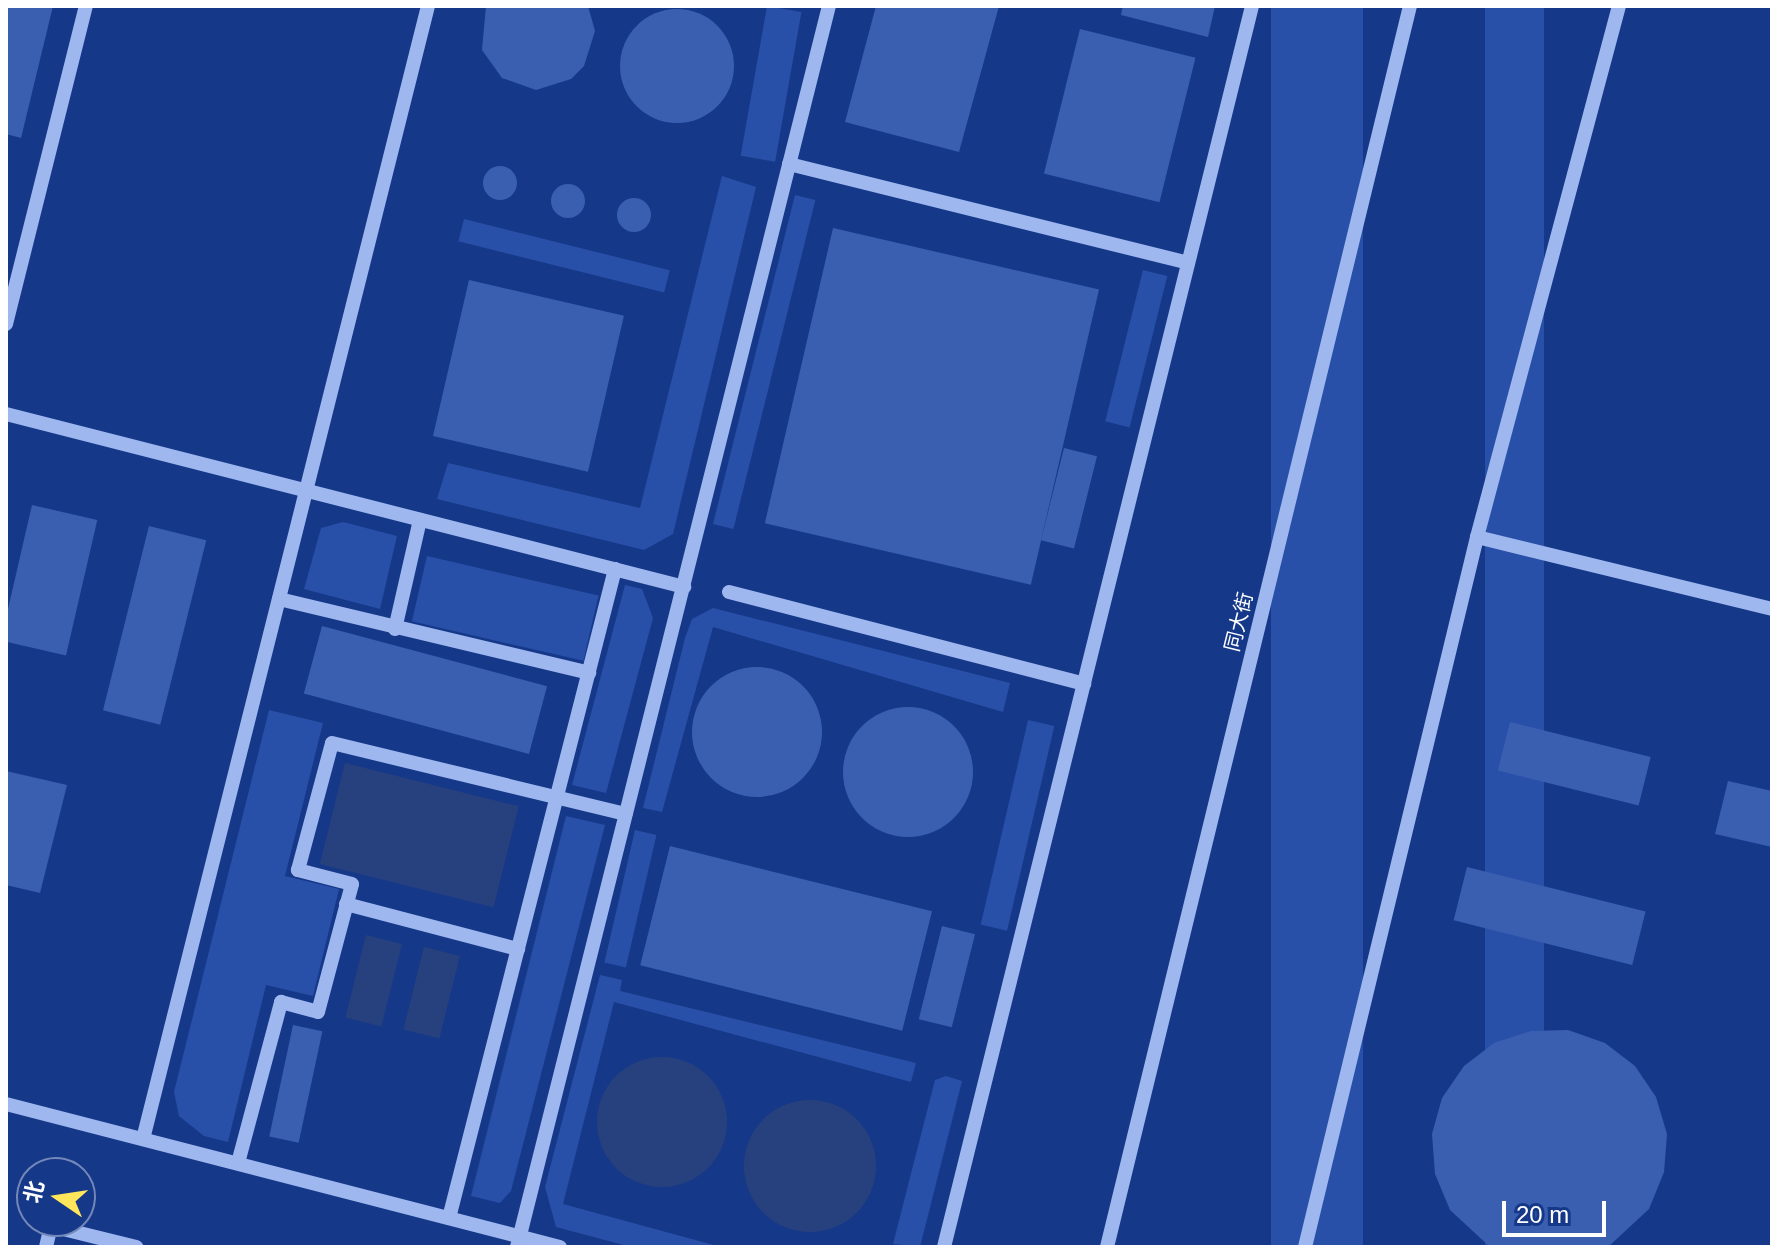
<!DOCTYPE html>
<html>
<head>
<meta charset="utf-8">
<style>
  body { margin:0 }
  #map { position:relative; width:1778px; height:1253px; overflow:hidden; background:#163889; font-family:Helvetica,"Noto Sans SC",sans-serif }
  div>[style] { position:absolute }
  .green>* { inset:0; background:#2850a8; transform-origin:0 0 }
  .water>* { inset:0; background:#27417e; transform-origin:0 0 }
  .round { border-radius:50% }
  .building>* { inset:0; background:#3a5fb1; transform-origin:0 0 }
  .minor>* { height:14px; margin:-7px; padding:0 7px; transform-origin:7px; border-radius:7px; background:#9eb7ef }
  span { translate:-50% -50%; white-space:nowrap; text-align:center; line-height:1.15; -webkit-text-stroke:7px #163889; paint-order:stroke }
  .street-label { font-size:20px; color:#fff }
  .frame { position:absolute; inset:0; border:8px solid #fff; pointer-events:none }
  .north { position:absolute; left:16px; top:1157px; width:80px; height:80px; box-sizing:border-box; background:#163889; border:2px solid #7388b8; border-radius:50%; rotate:283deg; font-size:22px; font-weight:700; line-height:32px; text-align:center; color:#fff }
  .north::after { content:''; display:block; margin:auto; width:28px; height:36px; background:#ffe65b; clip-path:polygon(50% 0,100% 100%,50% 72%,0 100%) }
  .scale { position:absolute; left:1502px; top:1201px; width:104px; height:36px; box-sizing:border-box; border:4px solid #fff; border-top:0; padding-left:10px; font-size:24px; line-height:28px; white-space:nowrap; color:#fff; -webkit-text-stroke:6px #163889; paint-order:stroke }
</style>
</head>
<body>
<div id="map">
  <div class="green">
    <div style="left:767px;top:6px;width:35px;height:152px;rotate:10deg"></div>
    <div style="left:1271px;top:6px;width:92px;height:1280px"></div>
    <div style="left:1485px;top:6px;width:59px;height:1278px"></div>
    <div style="clip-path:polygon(722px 176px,756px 187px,673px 534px,644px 550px,437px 499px,448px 463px,640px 508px)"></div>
    <div style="left:795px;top:195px;width:21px;height:339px;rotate:14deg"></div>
    <div style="left:464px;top:219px;width:212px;height:23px;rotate:14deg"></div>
    <div style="left:1143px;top:270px;width:25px;height:156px;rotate:14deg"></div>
    <div style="clip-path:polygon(343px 522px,397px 536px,380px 609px,304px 589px,321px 528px)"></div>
    <div style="left:427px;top:556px;width:176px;height:67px;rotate:13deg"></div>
    <div style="clip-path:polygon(625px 585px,642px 589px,653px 618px,606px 793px,572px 785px)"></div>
    <div style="clip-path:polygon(713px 608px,1010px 683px,1003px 712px,713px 627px,662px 812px,643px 808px,685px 638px,692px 619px)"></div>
    <div style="clip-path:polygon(269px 710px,323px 723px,285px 876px,339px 889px,313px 996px,266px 985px,228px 1142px,204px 1136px,179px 1116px,174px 1092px)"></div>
    <div style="left:1028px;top:720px;width:27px;height:210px;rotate:13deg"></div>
    <div style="clip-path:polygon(566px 816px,605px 825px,511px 1191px,500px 1203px,471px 1196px)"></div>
    <div style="left:635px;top:830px;width:22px;height:136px;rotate:13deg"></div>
    <div style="clip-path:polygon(600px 975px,622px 980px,620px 991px,916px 1063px,911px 1082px,614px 1002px,563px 1204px,721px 1247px,631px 1247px,556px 1227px,545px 1187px)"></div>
    <div style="clip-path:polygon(946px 1076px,962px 1081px,920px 1247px,893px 1244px,935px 1080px)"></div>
  </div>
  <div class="water">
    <div style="left:345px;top:763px;width:179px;height:104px;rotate:14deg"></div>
    <div style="left:366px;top:935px;width:37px;height:85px;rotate:14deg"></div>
    <div style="left:424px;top:947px;width:37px;height:85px;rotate:14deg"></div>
    <div class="round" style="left:597px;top:1057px;width:130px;height:130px"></div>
    <div class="round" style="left:744px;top:1100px;width:132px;height:132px"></div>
  </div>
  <div class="building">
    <div style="clip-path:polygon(6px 6px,53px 6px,21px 138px,6px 134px)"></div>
    <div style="clip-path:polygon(486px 6px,588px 6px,595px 31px,584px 66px,571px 79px,536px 90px,502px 78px,482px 50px)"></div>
    <div style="clip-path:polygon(876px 6px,999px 6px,959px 152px,845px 122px)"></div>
    <div style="clip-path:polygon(1123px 6px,1215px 6px,1208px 37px,1121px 15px)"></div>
    <div class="round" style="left:620px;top:9px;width:114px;height:114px"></div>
    <div style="left:1080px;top:29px;width:119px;height:149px;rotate:14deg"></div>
    <div class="round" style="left:483px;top:166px;width:34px;height:34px"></div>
    <div class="round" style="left:551px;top:184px;width:34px;height:34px"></div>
    <div class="round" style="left:617px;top:198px;width:34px;height:34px"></div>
    <div style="left:833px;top:228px;width:273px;height:303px;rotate:13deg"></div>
    <div style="left:469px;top:280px;width:159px;height:160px;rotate:13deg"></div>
    <div style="left:1064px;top:448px;width:34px;height:95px;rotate:14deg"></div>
    <div style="left:32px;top:505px;width:67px;height:139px;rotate:13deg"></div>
    <div style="left:149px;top:526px;width:59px;height:190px;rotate:14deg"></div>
    <div style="left:322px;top:626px;width:233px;height:70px;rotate:15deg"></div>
    <div class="round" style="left:692px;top:667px;width:130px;height:130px"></div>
    <div class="round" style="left:843px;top:707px;width:130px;height:130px"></div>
    <div style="left:1510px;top:722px;width:145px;height:50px;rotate:14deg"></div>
    <div style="clip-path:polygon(6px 771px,67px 785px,40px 893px,6px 885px)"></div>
    <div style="clip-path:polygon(1728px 781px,1772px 791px,1772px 847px,1715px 834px)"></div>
    <div style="left:670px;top:846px;width:270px;height:123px;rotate:14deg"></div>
    <div style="left:1467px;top:867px;width:184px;height:55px;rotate:14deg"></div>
    <div style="left:942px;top:926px;width:34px;height:96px;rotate:14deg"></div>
    <div style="left:293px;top:1025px;width:30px;height:114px;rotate:12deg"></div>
    <div style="clip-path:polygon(1568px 1030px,1605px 1043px,1635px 1066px,1656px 1097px,1667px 1134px,1664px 1172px,1649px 1209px,1608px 1247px,1490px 1247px,1450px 1210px,1435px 1174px,1432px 1134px,1442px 1098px,1464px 1066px,1494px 1043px,1531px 1031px)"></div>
  </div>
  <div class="minor">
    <div style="left:789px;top:164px;width:411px;rotate:13.9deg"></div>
    <div style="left:6px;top:324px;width:328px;rotate:-75.9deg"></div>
    <div style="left:6px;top:414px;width:700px;rotate:14.31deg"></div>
    <div style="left:1477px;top:537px;width:304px;rotate:13.7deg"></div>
    <div style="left:729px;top:592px;width:367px;rotate:14.5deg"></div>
    <div style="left:279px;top:599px;width:319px;rotate:13.4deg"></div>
    <div style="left:395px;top:629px;width:112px;rotate:-77.1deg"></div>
    <div style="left:346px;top:904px;width:178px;rotate:14.7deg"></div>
    <div style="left:6px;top:1104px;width:572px;rotate:14.47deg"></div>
    <div style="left:143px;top:1139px;width:1168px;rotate:-75.88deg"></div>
    <div style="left:238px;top:1163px;width:167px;rotate:-75deg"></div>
    <div style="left:281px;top:1002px;width:38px;rotate:15deg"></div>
    <div style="left:318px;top:1012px;width:132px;rotate:-75.1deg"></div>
    <div style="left:352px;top:884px;width:56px;rotate:-165.5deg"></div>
    <div style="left:298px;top:870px;width:131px;rotate:-75deg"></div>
    <div style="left:332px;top:743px;width:302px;rotate:13.6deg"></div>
    <div style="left:449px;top:1218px;width:670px;rotate:-75.65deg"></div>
    <div style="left:46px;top:1247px;width:22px;rotate:-77deg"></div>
    <div style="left:51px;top:1226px;width:88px;rotate:13.9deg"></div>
    <div style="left:517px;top:1247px;width:1280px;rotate:-75.89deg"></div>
    <div style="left:944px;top:1247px;width:1279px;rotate:-76.06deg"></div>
    <div style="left:1107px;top:1247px;width:1277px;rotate:-76.28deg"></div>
    <div style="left:1305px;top:1247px;width:731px;rotate:-76.38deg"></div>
    <div style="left:1477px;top:537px;width:550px;rotate:-75.03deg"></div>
  </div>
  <div class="street-label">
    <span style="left:1239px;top:622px;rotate:-76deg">同大街</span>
  </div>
  <div class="frame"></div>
  <div class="north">北</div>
  <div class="scale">20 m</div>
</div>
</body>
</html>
